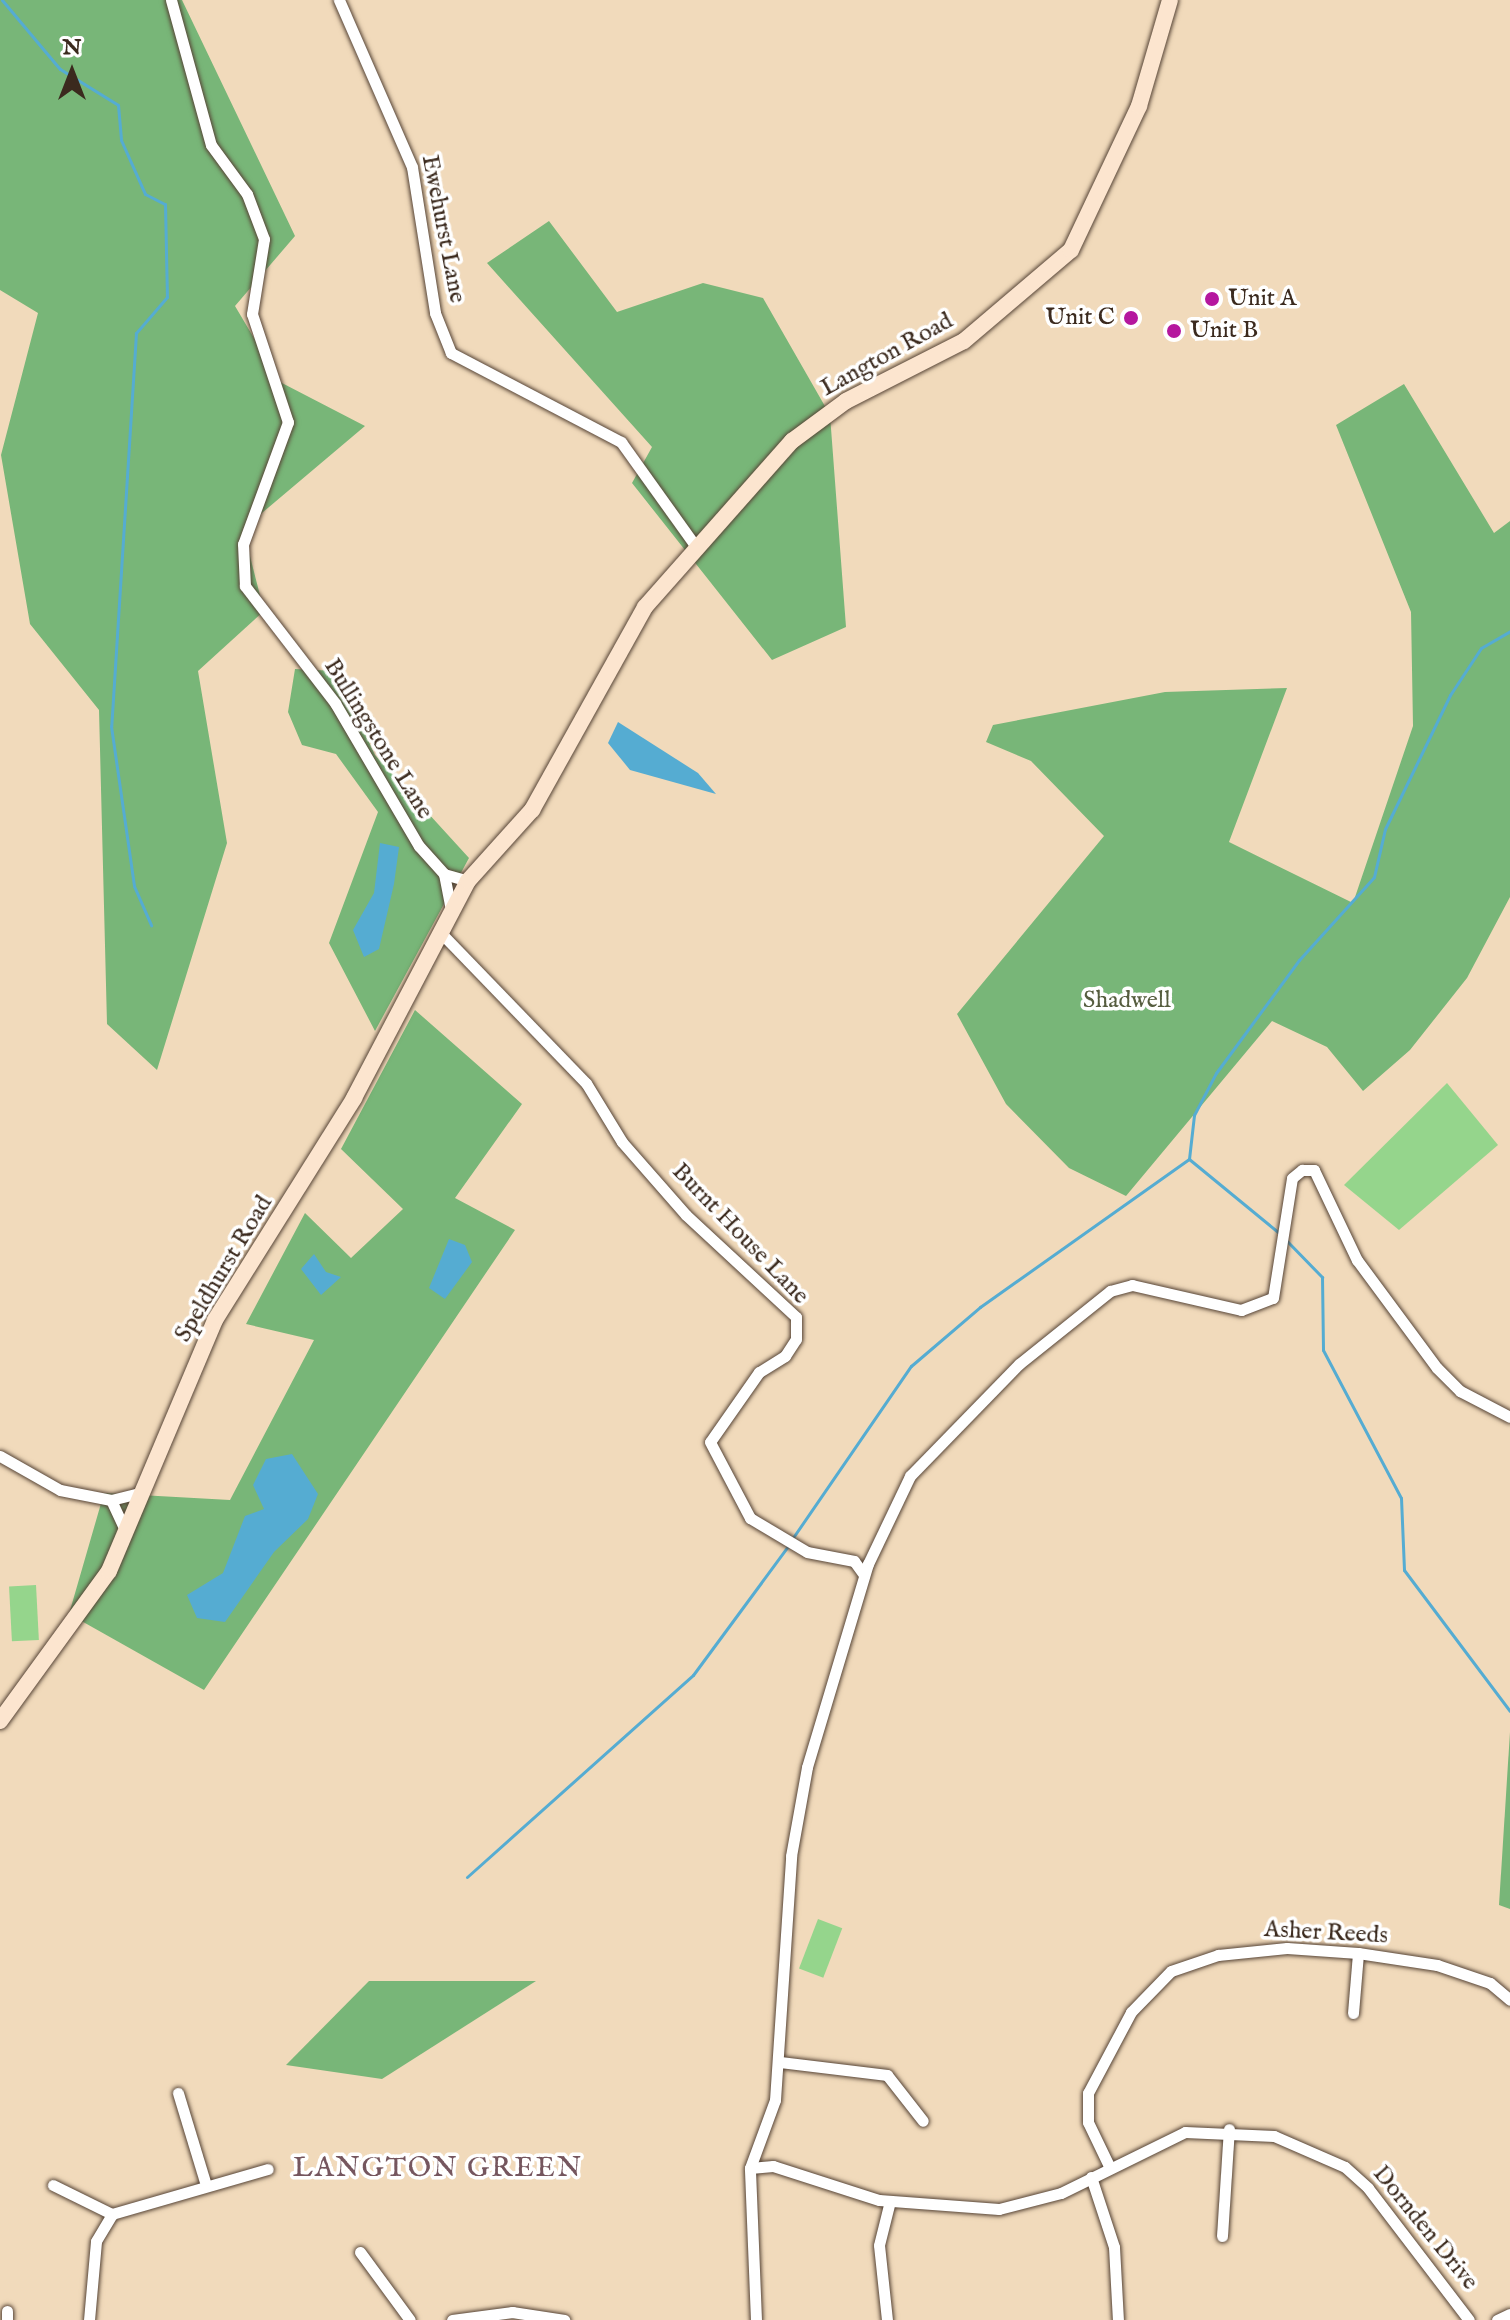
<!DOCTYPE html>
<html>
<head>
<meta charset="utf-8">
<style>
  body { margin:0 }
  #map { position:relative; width:1510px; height:2320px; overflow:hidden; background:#f1dabb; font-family:"IM FELL English",serif }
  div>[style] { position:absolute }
  .green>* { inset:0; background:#95d58c; transform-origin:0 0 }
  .forest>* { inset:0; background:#78b678 }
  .water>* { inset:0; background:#55acd2 }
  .stream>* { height:3px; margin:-1.5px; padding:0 1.5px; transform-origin:1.5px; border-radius:1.5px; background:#55acd2 }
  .roads { filter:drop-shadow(0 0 2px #564436) drop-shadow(0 0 2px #564436) }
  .street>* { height:11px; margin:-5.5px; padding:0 5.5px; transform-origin:5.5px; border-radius:5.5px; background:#fff }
  .secondary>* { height:16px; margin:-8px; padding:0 8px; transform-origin:8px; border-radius:8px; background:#fce5cf }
  .dots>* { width:22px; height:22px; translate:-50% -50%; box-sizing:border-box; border:4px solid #fff; border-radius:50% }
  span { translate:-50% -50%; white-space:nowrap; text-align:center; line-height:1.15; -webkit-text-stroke:7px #fff; paint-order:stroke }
  .street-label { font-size:24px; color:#3b2a1e }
  .poi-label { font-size:24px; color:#3b2a1e }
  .left { translate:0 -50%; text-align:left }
  .right { translate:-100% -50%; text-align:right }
  .park-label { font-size:24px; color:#565d3f }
  .quarter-label { font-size:28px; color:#75565e; letter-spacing:2px }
  .north { position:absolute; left:32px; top:32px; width:80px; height:80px; -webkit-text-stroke:6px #fff; paint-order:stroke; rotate:0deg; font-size:22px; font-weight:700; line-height:32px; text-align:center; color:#3b2a1e }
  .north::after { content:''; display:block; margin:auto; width:28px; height:36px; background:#3b2a1e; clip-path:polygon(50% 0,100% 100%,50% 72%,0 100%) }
</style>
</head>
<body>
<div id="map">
  <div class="green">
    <div style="clip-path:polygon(1447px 1083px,1498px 1145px,1399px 1230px,1344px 1185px)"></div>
    <div style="left:36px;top:1585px;width:55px;height:27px;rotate:87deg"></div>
    <div style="left:818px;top:1919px;width:26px;height:53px;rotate:21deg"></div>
  </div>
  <div class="forest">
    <div style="clip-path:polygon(0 0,182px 0,295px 236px,235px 306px,280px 382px,365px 426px,243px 529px,264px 611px,198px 671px,227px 843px,157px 1070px,107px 1024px,99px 710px,30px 624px,1px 455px,38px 313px,0 290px)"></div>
    <div style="clip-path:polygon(549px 221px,617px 312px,703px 283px,763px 298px,830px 415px,846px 627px,772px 660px,632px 483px,652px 447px,487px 263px)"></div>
    <div style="clip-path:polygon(1404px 384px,1494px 533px,1510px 521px,1510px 897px,1467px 978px,1410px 1050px,1363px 1091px,1327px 1047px,1272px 1021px,1126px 1196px,1069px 1168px,1006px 1104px,957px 1014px,1104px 836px,1031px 761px,986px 742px,993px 725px,1165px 692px,1287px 688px,1229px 842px,1353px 903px,1413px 726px,1411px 612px,1336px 425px)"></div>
    <div style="clip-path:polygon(295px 669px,336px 671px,375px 755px,469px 858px,375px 1031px,329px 943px,378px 812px,336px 754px,302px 745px,288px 712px)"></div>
    <div style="clip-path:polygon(415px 1010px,522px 1104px,455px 1198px,515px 1230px,204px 1690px,69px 1614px,104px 1493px,230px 1500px,314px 1340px,246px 1324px,305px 1213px,351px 1258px,403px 1209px,341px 1149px)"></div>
    <div style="clip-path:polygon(1510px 1732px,1510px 1909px,1499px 1905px)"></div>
    <div style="clip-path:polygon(369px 1981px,536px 1981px,382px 2079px,286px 2065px)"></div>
  </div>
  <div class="water">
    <div style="clip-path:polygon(618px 722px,698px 773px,716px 794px,630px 770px,608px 743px)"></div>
    <div style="clip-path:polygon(380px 843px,399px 847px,394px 884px,379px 949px,364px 957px,353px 930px,374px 893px)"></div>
    <div style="clip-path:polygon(449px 1239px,465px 1245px,472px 1262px,445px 1299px,429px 1288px)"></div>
    <div style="clip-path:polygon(314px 1254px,326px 1272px,341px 1277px,321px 1295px,301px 1269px)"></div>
    <div style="clip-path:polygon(292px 1454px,318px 1494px,308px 1519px,274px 1552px,225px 1622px,197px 1618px,187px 1595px,223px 1573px,245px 1516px,264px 1509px,253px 1485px,266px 1459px)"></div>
  </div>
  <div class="stream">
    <div style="left:2px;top:0;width:90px;rotate:50deg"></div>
    <div style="left:60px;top:69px;width:68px;rotate:31.8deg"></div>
    <div style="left:118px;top:105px;width:35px;rotate:85deg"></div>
    <div style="left:121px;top:140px;width:59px;rotate:66deg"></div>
    <div style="left:145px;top:194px;width:22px;rotate:27deg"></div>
    <div style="left:165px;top:204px;width:93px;rotate:88.8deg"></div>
    <div style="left:167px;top:297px;width:48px;rotate:130.7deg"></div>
    <div style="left:136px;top:333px;width:394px;rotate:93.6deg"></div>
    <div style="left:111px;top:726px;width:162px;rotate:81.8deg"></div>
    <div style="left:134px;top:886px;width:43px;rotate:66.4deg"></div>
    <div style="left:1189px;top:1159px;width:44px;rotate:-83.5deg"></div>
    <div style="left:1194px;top:1115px;width:47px;rotate:-62.4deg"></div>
    <div style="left:1216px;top:1073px;width:140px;rotate:-53.7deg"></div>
    <div style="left:1299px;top:960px;width:112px;rotate:-47.9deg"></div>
    <div style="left:1374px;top:877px;width:49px;rotate:-77.1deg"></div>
    <div style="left:1385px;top:829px;width:149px;rotate:-64.1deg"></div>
    <div style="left:1450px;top:695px;width:56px;rotate:-56.6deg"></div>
    <div style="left:1481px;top:648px;width:34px;rotate:-30deg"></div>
    <div style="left:1286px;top:1240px;width:52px;rotate:45.8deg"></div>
    <div style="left:1322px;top:1277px;width:73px;rotate:89.2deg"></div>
    <div style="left:1323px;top:1350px;width:167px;rotate:62.2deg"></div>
    <div style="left:1401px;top:1498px;width:72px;rotate:87.6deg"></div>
    <div style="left:1404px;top:1570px;width:176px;rotate:53.1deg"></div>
    <div style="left:792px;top:1539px;width:210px;rotate:-55.5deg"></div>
    <div style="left:911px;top:1366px;width:91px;rotate:-40.5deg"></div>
    <div style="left:980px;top:1307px;width:256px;rotate:-35.3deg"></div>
    <div style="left:1189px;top:1159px;width:115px;rotate:39.4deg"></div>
    <div style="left:467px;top:1877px;width:303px;rotate:-41.8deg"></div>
    <div style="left:693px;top:1675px;width:160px;rotate:-53.6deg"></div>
  </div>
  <div class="roads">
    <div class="street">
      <div style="left:171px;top:0;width:150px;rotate:74.6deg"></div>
      <div style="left:211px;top:145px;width:61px;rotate:53.7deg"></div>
      <div style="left:247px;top:194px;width:48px;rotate:69.3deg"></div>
      <div style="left:264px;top:239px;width:76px;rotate:99.1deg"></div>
      <div style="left:252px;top:314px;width:114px;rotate:71.6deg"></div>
      <div style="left:288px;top:422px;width:130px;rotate:110.2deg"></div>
      <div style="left:243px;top:544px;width:42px;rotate:87.3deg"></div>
      <div style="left:245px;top:586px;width:148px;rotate:52.4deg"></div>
      <div style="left:335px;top:703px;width:166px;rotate:59.6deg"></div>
      <div style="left:419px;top:846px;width:38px;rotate:48deg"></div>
      <div style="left:444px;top:874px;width:25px;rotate:16deg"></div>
      <div style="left:339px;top:0;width:182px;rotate:66.4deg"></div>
      <div style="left:412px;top:167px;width:148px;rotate:81deg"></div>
      <div style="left:435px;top:313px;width:43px;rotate:68.2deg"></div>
      <div style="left:451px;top:353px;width:192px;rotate:27.6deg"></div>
      <div style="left:621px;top:442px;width:125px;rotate:54.4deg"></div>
      <div style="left:444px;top:874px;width:38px;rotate:79deg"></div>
      <div style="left:440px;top:932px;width:210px;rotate:46deg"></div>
      <div style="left:586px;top:1083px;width:69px;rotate:58.6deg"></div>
      <div style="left:622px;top:1142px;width:97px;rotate:48.8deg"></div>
      <div style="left:686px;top:1215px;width:150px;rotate:42.8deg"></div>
      <div style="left:796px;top:1317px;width:22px;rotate:90deg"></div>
      <div style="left:796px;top:1339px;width:20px;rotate:123deg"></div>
      <div style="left:785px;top:1356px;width:31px;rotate:148deg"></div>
      <div style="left:759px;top:1372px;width:85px;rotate:125deg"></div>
      <div style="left:710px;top:1442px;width:86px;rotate:62.2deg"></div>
      <div style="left:750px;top:1518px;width:66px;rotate:30.8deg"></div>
      <div style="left:807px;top:1552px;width:48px;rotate:10.8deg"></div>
      <div style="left:854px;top:1561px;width:17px;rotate:54deg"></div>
      <div style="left:0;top:1456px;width:69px;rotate:29.5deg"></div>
      <div style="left:60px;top:1490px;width:52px;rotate:11.1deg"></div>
      <div style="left:111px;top:1500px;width:29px;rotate:-14deg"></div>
      <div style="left:111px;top:1500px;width:35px;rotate:65deg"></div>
      <div style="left:1353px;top:2013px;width:60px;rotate:-85.2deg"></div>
      <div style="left:780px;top:2062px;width:108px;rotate:6.9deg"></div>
      <div style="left:887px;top:2075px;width:58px;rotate:52deg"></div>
      <div style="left:178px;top:2093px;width:96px;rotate:73.1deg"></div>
      <div style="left:750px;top:2168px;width:23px;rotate:-5deg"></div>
      <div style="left:773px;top:2166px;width:111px;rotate:17.8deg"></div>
      <div style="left:879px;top:2200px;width:120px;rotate:4.3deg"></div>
      <div style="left:999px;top:2209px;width:64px;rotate:-14.5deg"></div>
      <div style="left:1061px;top:2193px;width:138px;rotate:-26.2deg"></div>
      <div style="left:1185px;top:2132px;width:89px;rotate:2.6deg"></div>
      <div style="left:1274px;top:2136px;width:77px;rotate:23.6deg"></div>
      <div style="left:1345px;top:2167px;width:31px;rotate:42deg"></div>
      <div style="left:1368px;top:2188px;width:166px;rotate:52.6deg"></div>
      <div style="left:1110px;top:2168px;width:51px;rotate:-115.6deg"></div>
      <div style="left:1088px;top:2122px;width:29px;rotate:-90deg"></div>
      <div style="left:1088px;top:2093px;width:92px;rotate:-62deg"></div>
      <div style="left:1131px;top:2012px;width:57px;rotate:-45.7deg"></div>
      <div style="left:1171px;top:1971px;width:50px;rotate:-18.8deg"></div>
      <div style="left:1218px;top:1955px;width:69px;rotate:-5.8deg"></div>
      <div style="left:1287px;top:1948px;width:71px;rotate:4deg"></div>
      <div style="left:1358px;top:1953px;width:80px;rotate:8.6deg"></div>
      <div style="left:1437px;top:1965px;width:56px;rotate:18.8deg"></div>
      <div style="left:1490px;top:1983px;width:26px;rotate:40deg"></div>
      <div style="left:1091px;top:2177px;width:74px;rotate:71.8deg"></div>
      <div style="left:1114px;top:2247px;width:73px;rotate:86.9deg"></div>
      <div style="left:53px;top:2185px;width:66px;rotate:26.2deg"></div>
      <div style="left:1222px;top:2236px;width:107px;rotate:-86.3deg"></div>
      <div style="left:360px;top:2252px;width:84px;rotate:53.7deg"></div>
      <div style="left:7px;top:2311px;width:9px;rotate:90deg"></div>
      <div style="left:89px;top:2320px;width:79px;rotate:-84.9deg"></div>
      <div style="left:96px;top:2241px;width:31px;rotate:-59deg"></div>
      <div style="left:112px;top:2214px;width:162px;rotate:-16.1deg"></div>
      <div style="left:452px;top:2320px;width:61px;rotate:-7.6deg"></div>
      <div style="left:512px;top:2312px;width:53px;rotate:8.7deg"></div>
      <div style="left:756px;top:2320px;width:152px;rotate:-92.3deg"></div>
      <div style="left:750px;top:2168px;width:72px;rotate:-69.8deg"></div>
      <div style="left:775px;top:2100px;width:245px;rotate:-86.2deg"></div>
      <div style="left:791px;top:1856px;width:90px;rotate:-79.8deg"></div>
      <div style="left:807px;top:1767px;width:212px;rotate:-73.3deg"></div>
      <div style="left:868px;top:1564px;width:98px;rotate:-64.5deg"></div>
      <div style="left:910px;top:1476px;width:156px;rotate:-45.8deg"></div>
      <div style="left:1019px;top:1364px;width:117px;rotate:-38.7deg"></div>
      <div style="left:1110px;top:1291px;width:23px;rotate:-15deg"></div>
      <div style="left:1132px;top:1285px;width:112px;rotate:12.9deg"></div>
      <div style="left:1241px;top:1310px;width:34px;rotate:-21deg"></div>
      <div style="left:1273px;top:1298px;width:121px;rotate:-81deg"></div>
      <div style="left:1292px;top:1178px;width:13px;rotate:-39deg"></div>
      <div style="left:1302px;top:1170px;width:12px"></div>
      <div style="left:1314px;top:1170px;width:100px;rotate:64.5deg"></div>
      <div style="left:1357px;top:1260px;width:134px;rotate:53.5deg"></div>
      <div style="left:1437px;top:1368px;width:33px;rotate:45deg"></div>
      <div style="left:1460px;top:1391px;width:56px;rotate:27.5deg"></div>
      <div style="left:887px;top:2320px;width:75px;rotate:-96.1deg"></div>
      <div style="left:879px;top:2245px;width:45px;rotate:-76deg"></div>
      <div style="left:1497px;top:2320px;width:14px;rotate:-25deg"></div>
    </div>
    <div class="secondary">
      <div style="left:0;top:1721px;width:185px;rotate:-54deg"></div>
      <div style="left:109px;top:1571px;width:272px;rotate:-67.1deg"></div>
      <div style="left:215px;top:1320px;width:262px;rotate:-57.9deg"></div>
      <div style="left:354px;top:1098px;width:245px;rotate:-62.3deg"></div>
      <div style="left:468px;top:881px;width:96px;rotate:-48deg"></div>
      <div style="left:532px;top:810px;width:232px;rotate:-60.9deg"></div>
      <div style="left:645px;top:607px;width:222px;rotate:-48.5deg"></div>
      <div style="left:792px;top:441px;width:67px;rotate:-36.5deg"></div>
      <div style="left:846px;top:401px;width:132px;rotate:-27deg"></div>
      <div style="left:964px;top:341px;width:140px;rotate:-40.4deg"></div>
      <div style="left:1071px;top:250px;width:159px;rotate:-64.7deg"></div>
      <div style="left:1139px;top:106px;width:110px;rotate:-73.7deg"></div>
    </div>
  </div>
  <div class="dots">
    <div style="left:1212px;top:299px;background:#b5179e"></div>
    <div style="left:1131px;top:318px;background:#b5179e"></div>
    <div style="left:1174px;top:331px;background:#b5179e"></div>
  </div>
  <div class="street-label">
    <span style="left:443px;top:229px;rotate:79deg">Ewehurst Lane</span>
    <span style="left:887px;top:355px;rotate:-29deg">Langton Road</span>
    <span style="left:378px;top:739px;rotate:58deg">Bullingstone Lane</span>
    <span style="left:740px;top:1234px;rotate:46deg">Burnt House Lane</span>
    <span style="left:224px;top:1269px;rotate:-59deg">Speldhurst Road</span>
    <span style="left:1326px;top:1933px;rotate:3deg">Asher Reeds</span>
    <span style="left:1425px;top:2228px;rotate:51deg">Dornden Drive</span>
  </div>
  <div class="poi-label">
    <span class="left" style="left:1228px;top:299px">Unit A</span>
    <span class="right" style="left:1115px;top:318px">Unit C</span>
    <span class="left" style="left:1190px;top:331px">Unit B</span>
  </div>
  <div class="park-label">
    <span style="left:1127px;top:1001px">Shadwell</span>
  </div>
  <div class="quarter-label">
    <span style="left:438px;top:2169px">LANGTON GREEN</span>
  </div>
  <div class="north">N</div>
</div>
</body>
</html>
